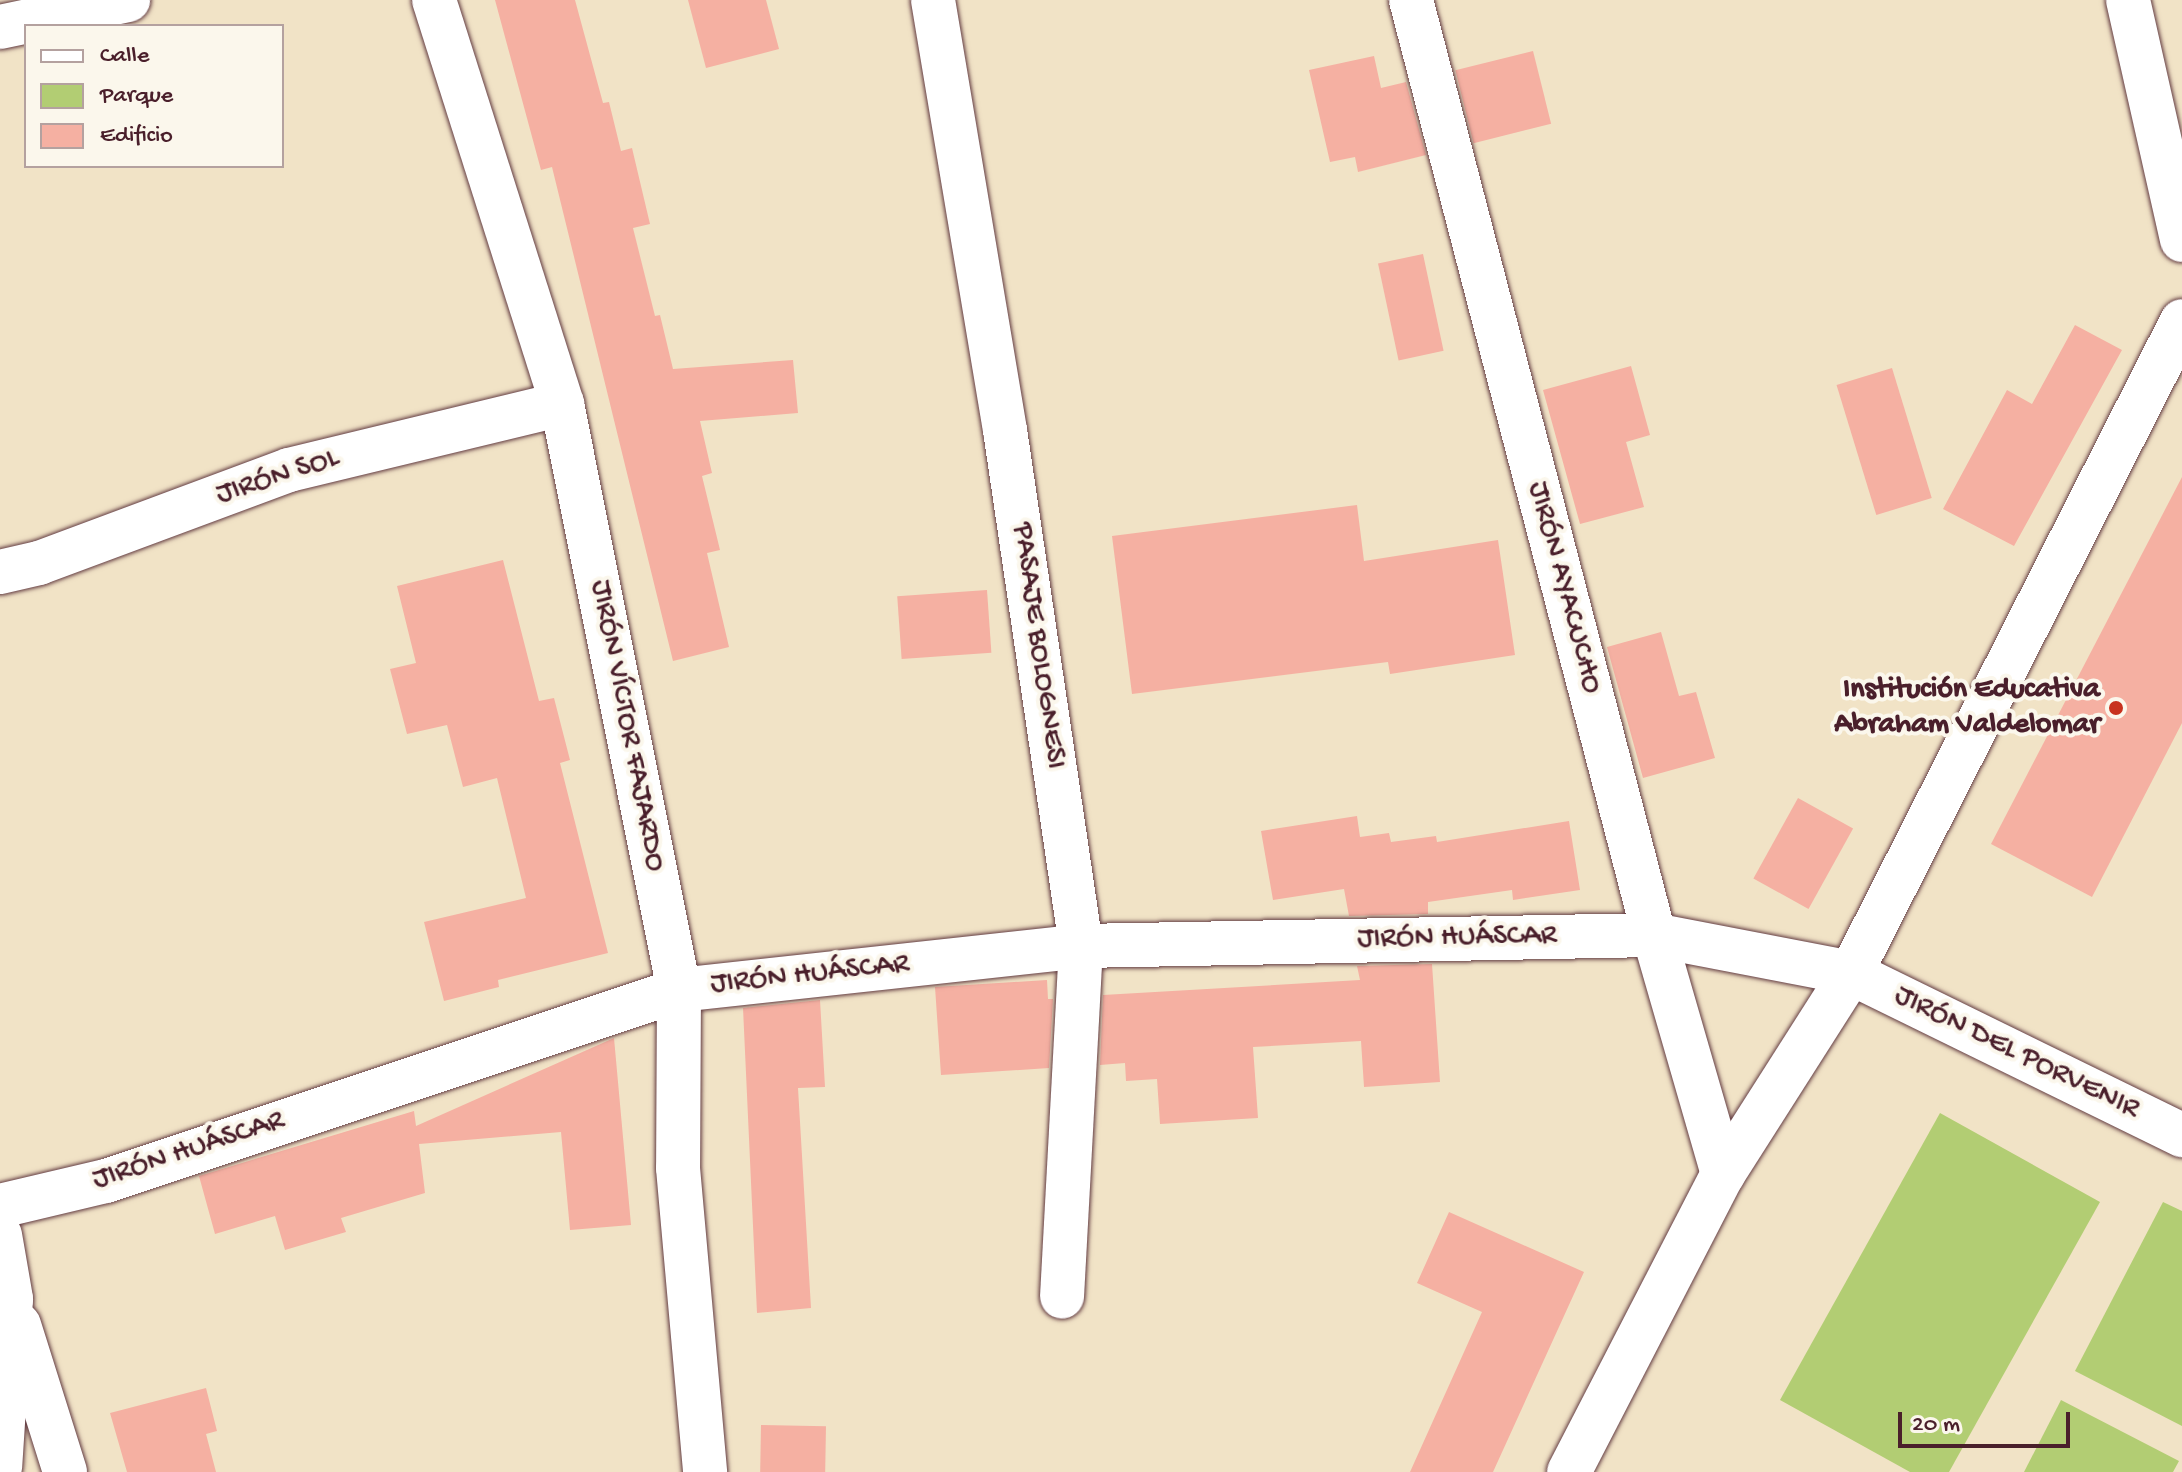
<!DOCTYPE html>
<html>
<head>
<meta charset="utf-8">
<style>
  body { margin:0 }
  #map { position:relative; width:2182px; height:1472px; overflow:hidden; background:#f1e3c6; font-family:"Gochi Hand",sans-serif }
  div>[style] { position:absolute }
  .green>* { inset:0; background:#b2cd73 }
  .building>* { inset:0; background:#f5b0a2; transform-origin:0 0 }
  .roads { filter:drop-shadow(0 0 2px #633c42) drop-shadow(0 0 2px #633c42) }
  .street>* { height:44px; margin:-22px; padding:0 22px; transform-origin:22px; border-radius:22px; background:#fff }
  .dots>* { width:22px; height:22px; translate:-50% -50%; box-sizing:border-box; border:4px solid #fbf7ec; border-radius:50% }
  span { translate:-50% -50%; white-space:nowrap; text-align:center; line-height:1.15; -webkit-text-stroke:8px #fbf7ec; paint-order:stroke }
  .street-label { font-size:30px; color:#4a1f2b }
  .poi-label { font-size:30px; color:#4a1f2b; font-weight:700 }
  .right { translate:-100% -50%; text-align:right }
  .legend { position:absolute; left:24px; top:24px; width:260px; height:144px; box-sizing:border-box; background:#fbf7ec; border:2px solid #b4a19f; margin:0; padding:10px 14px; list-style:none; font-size:24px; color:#4a1f2b }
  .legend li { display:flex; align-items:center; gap:16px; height:40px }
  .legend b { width:40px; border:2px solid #b4a19f }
  .scale { position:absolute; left:1898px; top:1412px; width:172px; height:36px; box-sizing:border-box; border:4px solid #4a1f2b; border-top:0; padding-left:10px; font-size:24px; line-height:28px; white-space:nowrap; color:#4a1f2b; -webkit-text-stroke:6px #fbf7ec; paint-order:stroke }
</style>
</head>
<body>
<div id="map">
  <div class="green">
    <div style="clip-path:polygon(1940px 1113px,2100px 1202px,1949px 1472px,1910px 1472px,1780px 1400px)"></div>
    <div style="clip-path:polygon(2163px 1202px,2182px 1211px,2182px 1426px,2075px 1371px)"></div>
    <div style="clip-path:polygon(2061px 1400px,2179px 1461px,2173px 1472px,2024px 1472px)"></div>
  </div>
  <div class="building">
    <div style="clip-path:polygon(495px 0,575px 0,603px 103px,609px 102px,621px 151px,632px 148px,650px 224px,633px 228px,655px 316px,660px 315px,673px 369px,793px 360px,798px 413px,700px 421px,712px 473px,702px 476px,720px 550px,707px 553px,729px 647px,673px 661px,552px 167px,541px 170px)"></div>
    <div style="clip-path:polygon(688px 0,766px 0,779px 49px,706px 68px)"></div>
    <div style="left:1533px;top:51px;width:75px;height:80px;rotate:76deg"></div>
    <div style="clip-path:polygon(1374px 56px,1381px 88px,1406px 82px,1426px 155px,1358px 172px,1355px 157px,1330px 162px,1309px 70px)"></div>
    <div style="left:1423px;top:254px;width:99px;height:46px;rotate:78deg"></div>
    <div style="clip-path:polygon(2075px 325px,2122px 350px,2014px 546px,1943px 509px,2007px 390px,2032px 404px)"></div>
    <div style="clip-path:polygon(1631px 366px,1650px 435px,1626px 442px,1644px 507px,1580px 524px,1543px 390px)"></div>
    <div style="left:1892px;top:368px;width:136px;height:58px;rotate:73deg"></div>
    <div style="clip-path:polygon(2182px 477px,2182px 723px,2092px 897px,1991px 844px)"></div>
    <div style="clip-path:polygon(1357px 505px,1364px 561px,1498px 540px,1515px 655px,1390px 674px,1388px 662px,1132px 694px,1112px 536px)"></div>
    <div style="clip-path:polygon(503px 560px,539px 701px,554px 698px,570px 760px,560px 763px,608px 953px,498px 980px,499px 987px,444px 1001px,424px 922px,526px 898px,497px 778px,463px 787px,447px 725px,407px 734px,390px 669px,416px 663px,397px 586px)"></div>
    <div style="left:987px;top:590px;width:63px;height:90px;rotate:86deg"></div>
    <div style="clip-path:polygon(1661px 632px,1679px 696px,1696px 692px,1715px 758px,1643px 778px,1607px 647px)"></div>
    <div style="left:1798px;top:798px;width:63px;height:92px;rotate:29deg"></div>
    <div style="clip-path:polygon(1357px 816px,1360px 837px,1389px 833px,1391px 842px,1436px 836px,1437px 842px,1569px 821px,1580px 890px,1513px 900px,1512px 890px,1428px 902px,1428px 914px,1349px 916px,1344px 889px,1273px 900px,1261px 831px)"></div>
    <div style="clip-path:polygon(1432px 964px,1440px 1082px,1364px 1087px,1361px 1041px,1253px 1047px,1258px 1118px,1160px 1124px,1157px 1079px,1126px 1081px,1125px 1063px,1100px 1065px,1103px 995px,1360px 980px,1357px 966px)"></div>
    <div style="clip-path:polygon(1047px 980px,1048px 999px,1053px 999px,1049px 1068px,941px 1075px,935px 987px)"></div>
    <div style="clip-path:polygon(820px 1000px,825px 1087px,798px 1088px,811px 1308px,757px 1313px,743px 1008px)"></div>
    <div style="clip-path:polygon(614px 1038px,631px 1225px,570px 1230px,561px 1132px,419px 1144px,425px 1193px,341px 1218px,346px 1232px,285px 1250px,275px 1216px,215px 1234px,199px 1176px,414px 1111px,416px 1126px)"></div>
    <div style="clip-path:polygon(1449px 1212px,1584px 1272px,1493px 1472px,1410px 1472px,1482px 1312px,1417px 1283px)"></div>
    <div style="clip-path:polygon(206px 1388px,217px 1431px,206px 1434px,216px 1472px,127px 1472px,110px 1413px)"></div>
    <div style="left:761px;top:1425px;width:65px;height:47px;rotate:1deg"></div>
  </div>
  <div class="roads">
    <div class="street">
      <div style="left:434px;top:0;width:424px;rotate:72.4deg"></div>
      <div style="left:562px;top:404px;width:598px;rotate:78.71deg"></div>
      <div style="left:679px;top:990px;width:178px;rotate:90.3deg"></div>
      <div style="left:678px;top:1168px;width:305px;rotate:84.9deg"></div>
      <div style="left:933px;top:0;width:436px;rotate:80.5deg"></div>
      <div style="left:1005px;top:430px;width:522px;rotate:81.62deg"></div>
      <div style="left:1081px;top:946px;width:351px;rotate:93.1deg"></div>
      <div style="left:1411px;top:0;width:966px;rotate:75.43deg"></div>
      <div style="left:1654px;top:935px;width:249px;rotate:73.9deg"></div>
      <div style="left:2128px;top:0;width:246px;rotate:77.3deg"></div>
      <div style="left:0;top:27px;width:131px;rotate:-11.9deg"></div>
      <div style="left:0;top:572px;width:40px;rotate:-13deg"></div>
      <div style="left:39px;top:563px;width:267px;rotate:-20.4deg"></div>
      <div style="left:289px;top:470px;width:281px;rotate:-13.6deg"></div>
      <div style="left:0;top:1206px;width:109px;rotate:-13.3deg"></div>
      <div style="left:106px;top:1181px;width:604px;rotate:-18.43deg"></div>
      <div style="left:679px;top:990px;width:404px;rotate:-6.2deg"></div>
      <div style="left:1081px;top:946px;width:573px;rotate:-1.1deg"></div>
      <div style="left:1654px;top:935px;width:201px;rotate:10.9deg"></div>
      <div style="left:1851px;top:973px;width:369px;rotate:26.1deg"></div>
      <div style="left:0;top:1235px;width:65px;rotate:80.2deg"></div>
      <div style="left:11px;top:1299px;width:168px;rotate:93.7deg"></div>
      <div style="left:19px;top:1325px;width:154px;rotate:72.6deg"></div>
      <div style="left:1569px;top:1472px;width:335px;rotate:-62.7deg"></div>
      <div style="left:1723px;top:1174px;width:238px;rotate:-57.5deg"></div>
      <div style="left:1851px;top:973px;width:731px;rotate:-63.08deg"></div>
    </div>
  </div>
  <div class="dots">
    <div style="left:2116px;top:708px;background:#c8321e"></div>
  </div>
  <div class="street-label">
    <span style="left:278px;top:478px;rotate:-18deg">JIRÓN SOL</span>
    <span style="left:1563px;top:588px;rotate:75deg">JIRÓN AYACUCHO</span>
    <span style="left:1037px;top:646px;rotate:82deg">PASAJE BOLOGNESI</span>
    <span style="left:626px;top:726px;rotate:79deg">JIRÓN VÍCTOR FAJARDO</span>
    <span style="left:1457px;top:939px;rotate:-1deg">JIRÓN HUÁSCAR</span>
    <span style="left:810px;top:976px;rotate:-6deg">JIRÓN HUÁSCAR</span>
    <span style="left:2016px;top:1054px;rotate:26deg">JIRÓN DEL PORVENIR</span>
    <span style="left:189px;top:1152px;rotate:-18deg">JIRÓN HUÁSCAR</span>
  </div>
  <div class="poi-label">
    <span class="right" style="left:2100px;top:708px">Institución Educativa<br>Abraham Valdelomar</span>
  </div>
  <ul class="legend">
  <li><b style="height:10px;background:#fff"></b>Calle</li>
  <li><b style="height:22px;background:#b2cd73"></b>Parque</li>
  <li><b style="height:22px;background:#f5b0a2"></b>Edificio</li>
  </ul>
  <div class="scale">20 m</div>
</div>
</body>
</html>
